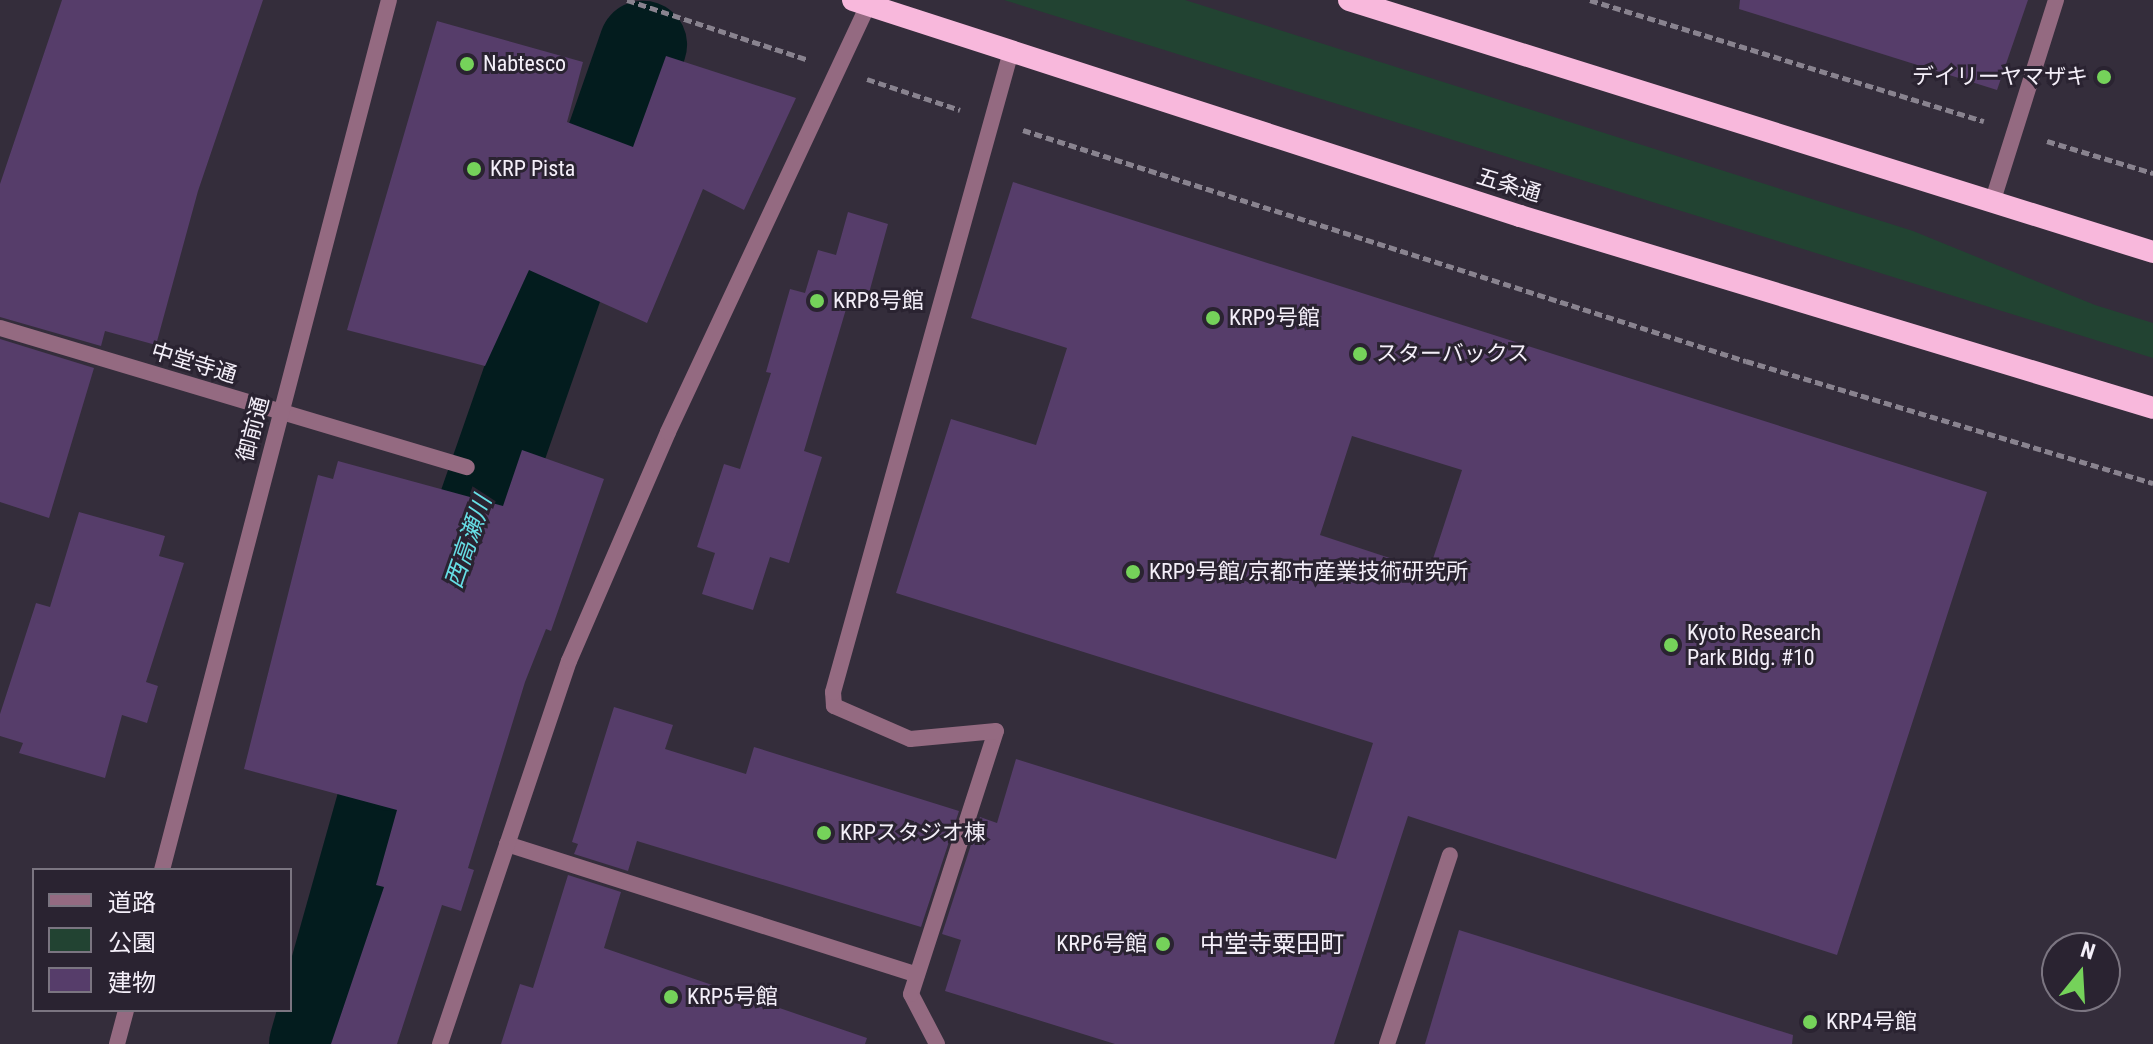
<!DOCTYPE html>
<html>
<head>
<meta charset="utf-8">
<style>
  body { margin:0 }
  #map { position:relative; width:2153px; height:1044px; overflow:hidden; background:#342d3b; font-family:"Roboto Condensed","Noto Sans JP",sans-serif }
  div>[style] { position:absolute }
  .green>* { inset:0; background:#224332 }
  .river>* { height:88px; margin:-44px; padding:0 44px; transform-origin:44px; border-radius:44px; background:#031c1e }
  .building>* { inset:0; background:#563d6a }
  .path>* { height:5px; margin-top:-2.5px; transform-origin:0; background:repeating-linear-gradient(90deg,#89838f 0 8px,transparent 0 12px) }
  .service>* { height:16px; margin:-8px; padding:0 8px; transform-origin:8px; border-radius:8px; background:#946a81 }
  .minor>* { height:16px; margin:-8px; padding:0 8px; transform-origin:8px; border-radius:8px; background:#946a81 }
  .tertiary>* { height:16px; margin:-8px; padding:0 8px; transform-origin:8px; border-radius:8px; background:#946a81 }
  .trunk>* { height:22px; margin:-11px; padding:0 11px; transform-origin:11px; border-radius:11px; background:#f8b8dc }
  .dots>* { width:22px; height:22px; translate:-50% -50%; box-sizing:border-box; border:4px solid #2a2331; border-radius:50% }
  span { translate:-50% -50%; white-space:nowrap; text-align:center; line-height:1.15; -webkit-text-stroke:6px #2a2331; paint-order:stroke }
  .poi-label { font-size:22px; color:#f4eff9 }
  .left { translate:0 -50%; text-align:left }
  .right { translate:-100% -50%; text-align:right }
  .street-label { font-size:22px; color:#f4eff9 }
  .water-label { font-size:24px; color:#66dee5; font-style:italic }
  .neighbourhood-label { font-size:24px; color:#f4eff9 }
  .legend { position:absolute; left:32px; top:868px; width:260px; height:144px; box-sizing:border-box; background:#2a2331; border:2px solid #7b7581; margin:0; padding:10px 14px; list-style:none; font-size:24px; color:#f4eff9 }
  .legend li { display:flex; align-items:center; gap:16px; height:40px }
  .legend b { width:40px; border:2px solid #7b7581 }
  .north { position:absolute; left:2041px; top:932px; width:80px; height:80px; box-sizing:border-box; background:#2a2331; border:2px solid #7b7581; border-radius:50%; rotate:18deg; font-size:22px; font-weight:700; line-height:32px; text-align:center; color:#f4eff9 }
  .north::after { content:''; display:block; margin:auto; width:28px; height:36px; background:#75d25a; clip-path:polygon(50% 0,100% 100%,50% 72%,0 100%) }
</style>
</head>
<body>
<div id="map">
  <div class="green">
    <div style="clip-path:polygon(1004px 0,1185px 0,1913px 231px,2095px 305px,2153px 323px,2153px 358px)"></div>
  </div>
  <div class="river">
    <div style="left:313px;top:1044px;width:288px;rotate:-74.3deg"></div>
    <div style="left:391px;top:767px;width:765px;rotate:-70.76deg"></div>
  </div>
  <div class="building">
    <div style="clip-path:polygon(62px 0,263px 0,198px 191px,156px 345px,105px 331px,101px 346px,0 317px,0 184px)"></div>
    <div style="clip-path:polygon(1740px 0,2028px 0,1997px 90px,1739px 9px)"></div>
    <div style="clip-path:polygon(437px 21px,583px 62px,567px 122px,633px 147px,666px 56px,796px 98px,744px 210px,703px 189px,647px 323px,529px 270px,485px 366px,347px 330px)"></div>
    <div style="clip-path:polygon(evenodd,1013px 182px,1987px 492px,1837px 955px,1408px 816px,1334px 1044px,1115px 1044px,945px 991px,961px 940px,942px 934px,980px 817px,997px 823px,1016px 759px,1336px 859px,1373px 743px,896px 593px,951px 419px,1036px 445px,1067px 348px,971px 318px,1013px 182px,1352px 436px,1462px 470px,1429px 571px,1320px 535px,1352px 436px)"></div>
    <div style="clip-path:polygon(848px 212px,888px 224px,866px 304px,849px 299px,804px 451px,822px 457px,789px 563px,770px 557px,753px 610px,702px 594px,715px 553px,697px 547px,724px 464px,740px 469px,771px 373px,766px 372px,790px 289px,805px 293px,818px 250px,836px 255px)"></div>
    <div style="clip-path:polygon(0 339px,94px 368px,49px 518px,0 502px)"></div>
    <div style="clip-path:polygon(522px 450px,604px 479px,551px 631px,546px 629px,525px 682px,468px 868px,474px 870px,461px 911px,442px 905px,397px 1044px,331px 1044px,384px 887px,376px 885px,397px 810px,244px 769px,318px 475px,333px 479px,338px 461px,503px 506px)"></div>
    <div style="clip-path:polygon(79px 512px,165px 536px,159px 556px,184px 563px,146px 682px,158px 686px,147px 723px,122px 715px,105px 778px,19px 753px,23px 743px,0 736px,0 714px,36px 603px,50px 607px)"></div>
    <div style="clip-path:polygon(614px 707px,673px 725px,665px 749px,746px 774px,754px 747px,959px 811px,921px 927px,637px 841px,628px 871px,574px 854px,578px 844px,572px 842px)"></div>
    <div style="clip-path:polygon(568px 875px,621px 892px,604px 948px,867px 1038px,865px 1044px,501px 1044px,520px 984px,533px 988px)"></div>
    <div style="clip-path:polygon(1459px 930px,1793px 1035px,1792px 1044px,1425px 1044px)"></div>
  </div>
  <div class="path">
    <div style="left:627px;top:0;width:191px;rotate:18.3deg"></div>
    <div style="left:1590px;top:0;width:412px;rotate:17.1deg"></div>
    <div style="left:867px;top:79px;width:98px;rotate:18.4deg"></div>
    <div style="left:1023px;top:130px;width:759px;rotate:17.72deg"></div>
    <div style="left:1746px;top:361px;width:425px;rotate:16.7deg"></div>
    <div style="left:2047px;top:141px;width:111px;rotate:16.8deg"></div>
  </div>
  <div class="service">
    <div style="left:507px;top:844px;width:430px;rotate:17.7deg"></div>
    <div style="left:937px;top:1044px;width:56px;rotate:-117.5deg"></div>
    <div style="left:911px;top:994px;width:276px;rotate:-72.1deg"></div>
    <div style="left:996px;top:731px;width:86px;rotate:174.7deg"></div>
    <div style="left:910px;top:739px;width:83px;rotate:-156.5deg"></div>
    <div style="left:834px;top:706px;width:14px;rotate:-94deg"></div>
    <div style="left:833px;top:692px;width:661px;rotate:-74.47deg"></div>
    <div style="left:1387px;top:1044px;width:199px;rotate:-71.6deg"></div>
  </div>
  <div class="minor">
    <div style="left:1992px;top:203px;width:213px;rotate:-72.5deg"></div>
    <div style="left:0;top:328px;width:487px;rotate:16.6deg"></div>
    <div style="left:440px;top:1044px;width:404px;rotate:-71.4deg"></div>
    <div style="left:569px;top:661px;width:249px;rotate:-66.6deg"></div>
    <div style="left:668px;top:432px;width:472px;rotate:-64.9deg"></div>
  </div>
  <div class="tertiary">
    <div style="left:162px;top:870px;width:899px;rotate:-75.38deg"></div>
    <div style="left:117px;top:1044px;width:35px;rotate:-75deg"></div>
  </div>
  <div class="trunk">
    <div style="left:853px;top:0;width:701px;rotate:17.94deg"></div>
    <div style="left:1520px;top:216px;width:661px;rotate:16.87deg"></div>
    <div style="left:1349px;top:0;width:843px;rotate:17.4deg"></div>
  </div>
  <div class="dots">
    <div style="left:467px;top:64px;background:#75d25a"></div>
    <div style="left:2104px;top:77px;background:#75d25a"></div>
    <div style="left:474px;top:169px;background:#75d25a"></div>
    <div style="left:817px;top:301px;background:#75d25a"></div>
    <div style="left:1213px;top:318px;background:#75d25a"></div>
    <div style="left:1360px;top:354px;background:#75d25a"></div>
    <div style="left:1133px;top:572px;background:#75d25a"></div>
    <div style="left:1671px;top:645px;background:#75d25a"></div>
    <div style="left:824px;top:833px;background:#75d25a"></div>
    <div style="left:1163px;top:944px;background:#75d25a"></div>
    <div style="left:671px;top:997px;background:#75d25a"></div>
    <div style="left:1810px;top:1022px;background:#75d25a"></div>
  </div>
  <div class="poi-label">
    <span class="left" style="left:483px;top:64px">Nabtesco</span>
    <span class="right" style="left:2088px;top:77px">デイリーヤマザキ</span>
    <span class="left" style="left:490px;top:169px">KRP Pista</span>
    <span class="left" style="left:833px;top:301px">KRP8号館</span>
    <span class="left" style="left:1229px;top:318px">KRP9号館</span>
    <span class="left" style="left:1376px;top:354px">スターバックス</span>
    <span class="left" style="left:1149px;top:572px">KRP9号館/京都市産業技術研究所</span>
    <span class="left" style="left:1687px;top:645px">Kyoto Research<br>Park Bldg. #10</span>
    <span class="left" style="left:840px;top:833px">KRPスタジオ棟</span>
    <span class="right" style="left:1147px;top:944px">KRP6号館</span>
    <span class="left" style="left:687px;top:997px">KRP5号館</span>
    <span class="left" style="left:1826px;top:1022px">KRP4号館</span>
  </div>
  <div class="street-label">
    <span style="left:1509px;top:185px;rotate:17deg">五条通</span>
    <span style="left:194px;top:363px;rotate:17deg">中堂寺通</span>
    <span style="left:253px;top:429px;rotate:-75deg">御前通</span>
  </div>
  <div class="water-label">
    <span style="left:469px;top:542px;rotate:-71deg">西高瀬川</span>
  </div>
  <div class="neighbourhood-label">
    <span style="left:1272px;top:945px">中堂寺粟田町</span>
  </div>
  <ul class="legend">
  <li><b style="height:10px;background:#946a81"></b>道路</li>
  <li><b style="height:22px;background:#224332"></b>公園</li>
  <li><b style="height:22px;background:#563d6a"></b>建物</li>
  </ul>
  <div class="north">N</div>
</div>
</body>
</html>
